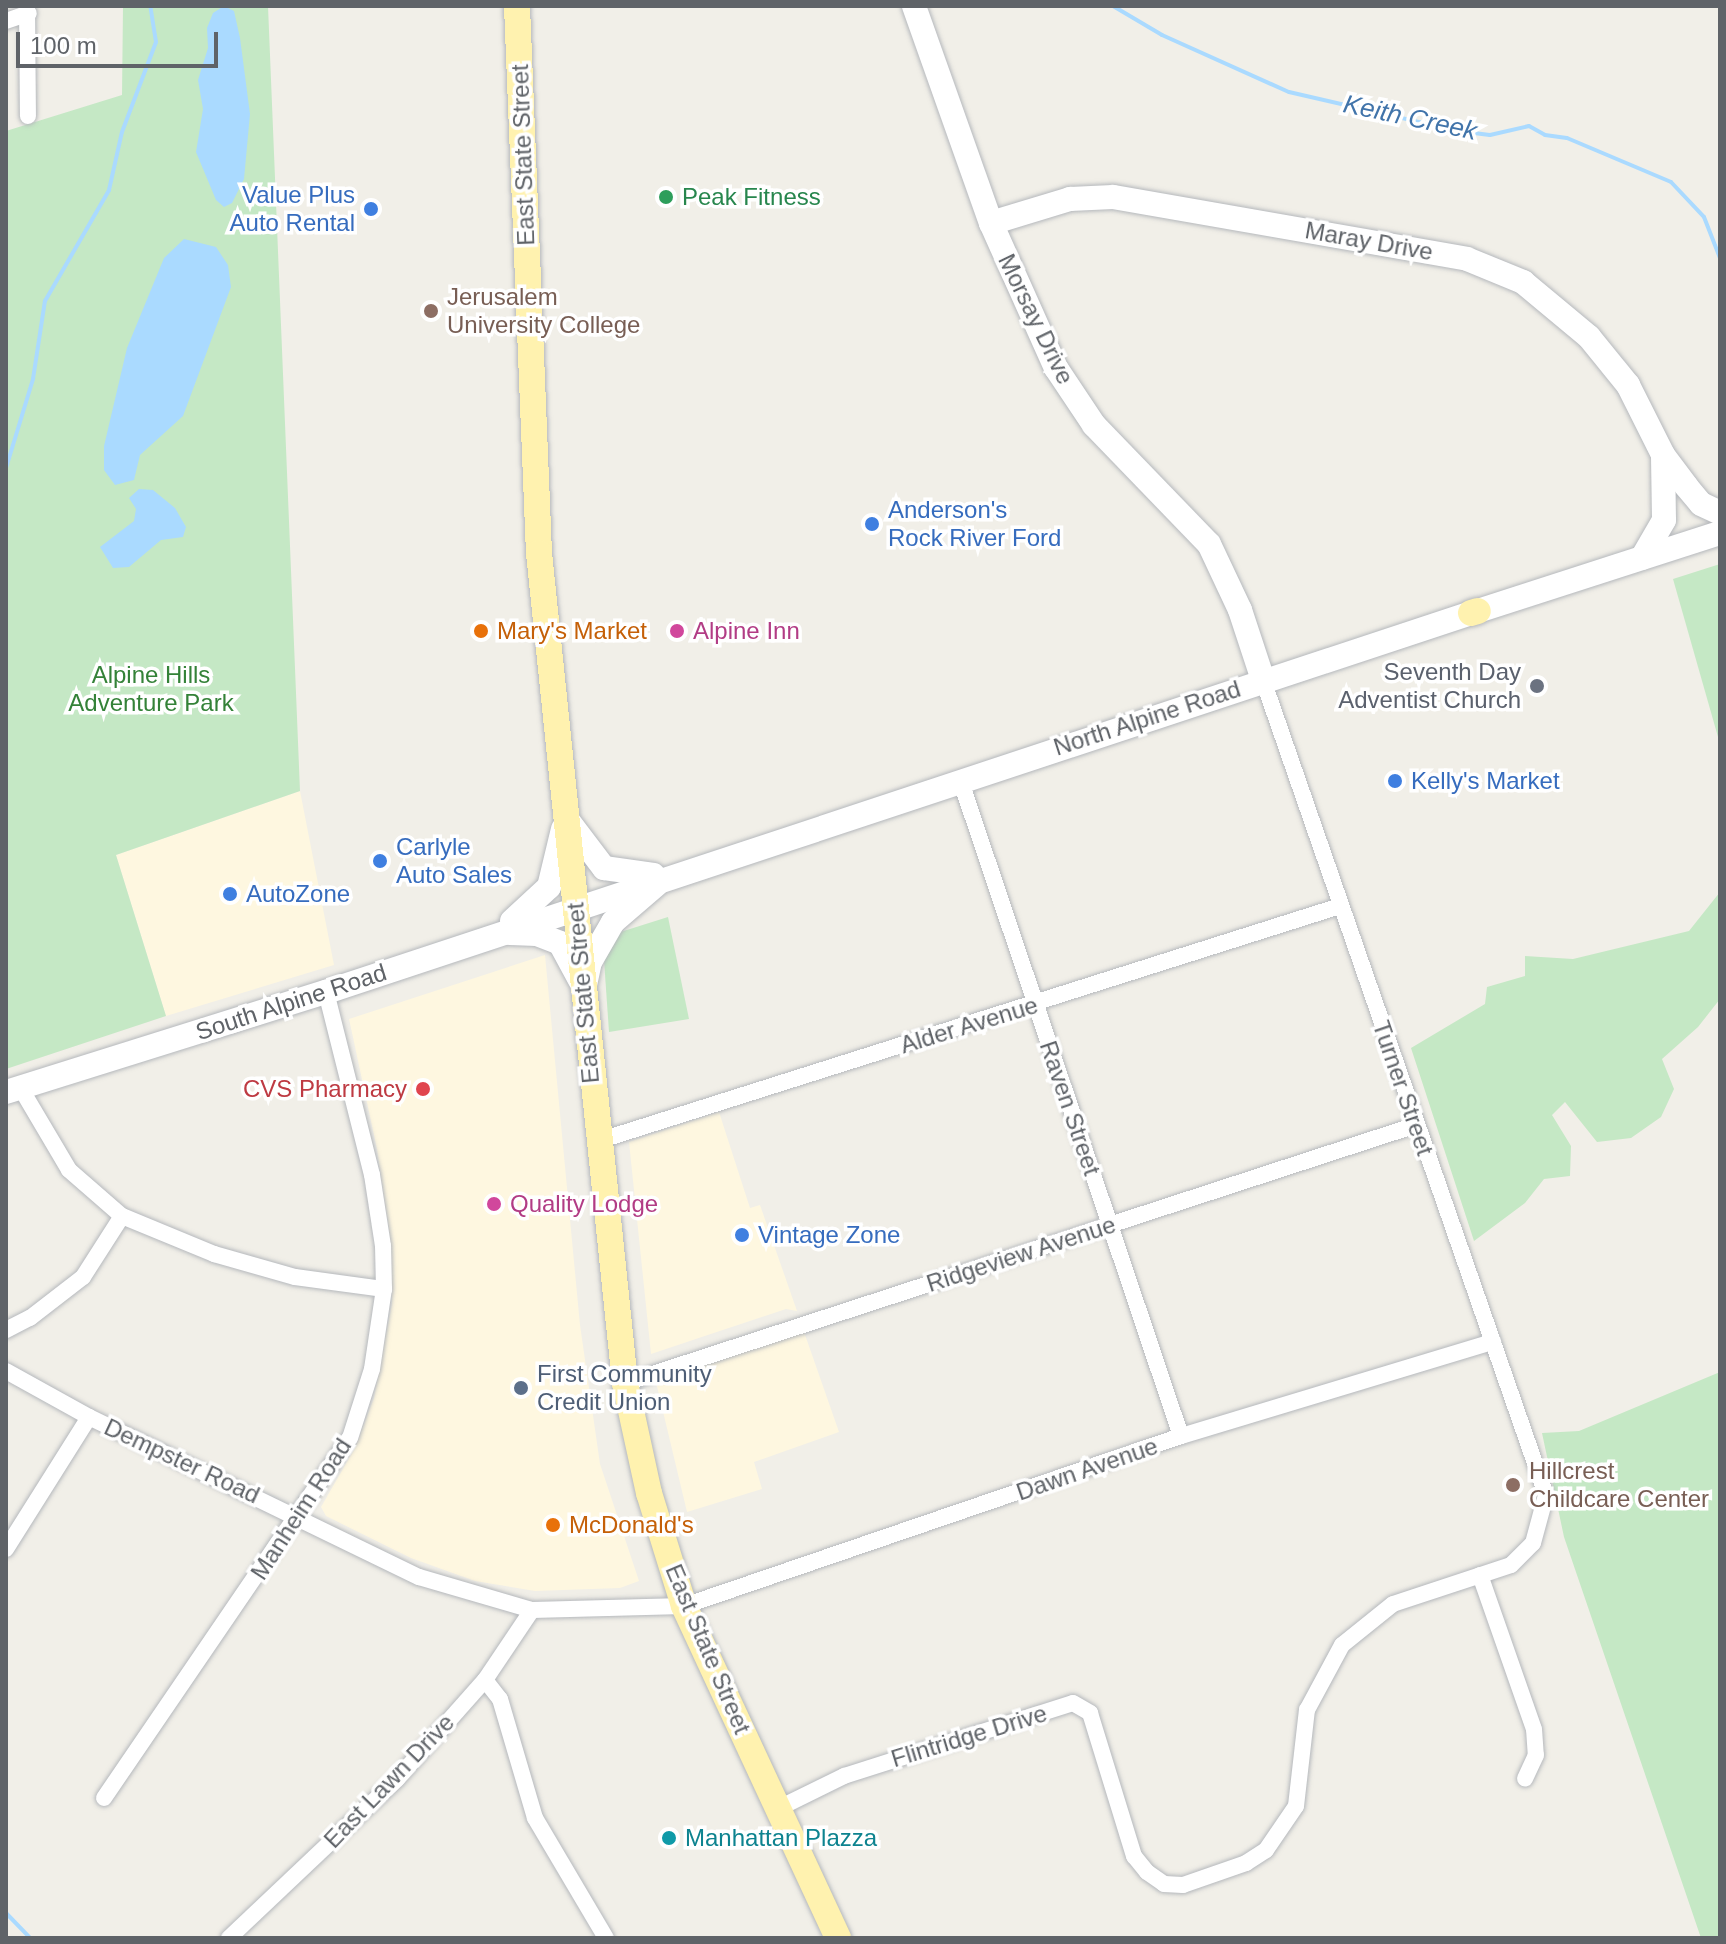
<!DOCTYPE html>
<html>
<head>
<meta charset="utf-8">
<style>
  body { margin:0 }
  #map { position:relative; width:1726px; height:1944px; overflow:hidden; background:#f1efe8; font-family:Helvetica,sans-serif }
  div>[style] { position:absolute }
  .commercial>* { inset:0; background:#fef7e0 }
  .green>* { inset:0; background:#c5e8c5 }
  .water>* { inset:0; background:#aadaff }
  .stream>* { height:4px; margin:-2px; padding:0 2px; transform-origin:2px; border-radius:2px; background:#aadaff }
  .roads { filter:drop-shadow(0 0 2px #b5b8bc) drop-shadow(0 0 2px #b5b8bc) }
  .street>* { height:16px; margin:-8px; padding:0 8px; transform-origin:8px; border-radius:8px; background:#fff }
  .secondary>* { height:24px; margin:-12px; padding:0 12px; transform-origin:12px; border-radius:12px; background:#fff }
  .primary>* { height:26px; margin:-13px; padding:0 13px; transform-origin:13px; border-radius:13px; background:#fff2af }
  .dots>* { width:22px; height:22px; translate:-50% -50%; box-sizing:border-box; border:4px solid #fff; border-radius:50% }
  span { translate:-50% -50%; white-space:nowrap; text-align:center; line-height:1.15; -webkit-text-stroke:7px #fff; paint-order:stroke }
  .street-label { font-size:24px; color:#5f6368 }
  .shop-label { font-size:24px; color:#366cbe }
  .right { translate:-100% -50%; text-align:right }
  .left { translate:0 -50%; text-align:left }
  .leisure-label { font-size:24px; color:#27864d }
  .education-label { font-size:24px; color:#785e54 }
  .food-label { font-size:24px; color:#c56008 }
  .hotel-label { font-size:24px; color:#b23c85 }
  .worship-label { font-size:24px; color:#5b616d }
  .park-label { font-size:24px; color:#348238 }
  .health-label { font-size:24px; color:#be3a42 }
  .service-label { font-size:24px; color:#4e5e75 }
  .culture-label { font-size:24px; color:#0d838f }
  .water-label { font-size:26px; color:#4174aa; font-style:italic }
  .frame { position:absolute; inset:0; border:8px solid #5f6368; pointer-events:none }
  .scale { position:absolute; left:16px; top:32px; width:202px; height:36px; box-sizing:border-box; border:4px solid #5f6368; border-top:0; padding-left:10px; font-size:24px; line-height:28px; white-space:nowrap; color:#5f6368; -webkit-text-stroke:6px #fff; paint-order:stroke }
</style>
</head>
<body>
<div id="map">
  <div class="commercial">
    <div style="clip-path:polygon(300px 791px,334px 965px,166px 1016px,116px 855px)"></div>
    <div style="clip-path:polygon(545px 955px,580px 1325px,600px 1464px,639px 1581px,620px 1588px,535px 1591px,475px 1581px,411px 1558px,326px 1516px,321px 1507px,355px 1448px,374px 1398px,392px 1304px,390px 1236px,377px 1149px,349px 1019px)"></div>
    <div style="clip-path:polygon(719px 1112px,750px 1208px,760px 1205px,797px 1311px,786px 1309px,651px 1354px,629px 1142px)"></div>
    <div style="clip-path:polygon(803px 1329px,839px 1432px,754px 1462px,762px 1489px,687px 1512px,655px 1378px)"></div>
  </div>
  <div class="green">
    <div style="clip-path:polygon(123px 6px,268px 6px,300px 791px,116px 855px,166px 1016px,6px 1069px,6px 131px,122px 95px)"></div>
    <div style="clip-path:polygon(1720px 564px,1720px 744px,1673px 579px)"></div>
    <div style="clip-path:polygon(1720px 892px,1720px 999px,1698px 1027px,1662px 1059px,1674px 1089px,1661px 1117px,1631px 1138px,1597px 1142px,1565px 1102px,1552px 1115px,1571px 1146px,1570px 1176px,1544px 1179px,1525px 1203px,1474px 1241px,1411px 1048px,1485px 1004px,1487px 987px,1525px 976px,1525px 956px,1573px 959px,1689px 931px)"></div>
    <div style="clip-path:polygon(668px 917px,689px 1019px,609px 1032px,604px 960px,611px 935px)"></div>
    <div style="clip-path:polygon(1720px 1372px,1720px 1938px,1701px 1938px,1564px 1537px,1542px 1433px,1579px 1431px)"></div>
  </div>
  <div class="water">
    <div style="clip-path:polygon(224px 6px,234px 11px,240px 38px,250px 114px,244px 179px,232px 203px,224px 207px,216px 200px,196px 152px,203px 109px,198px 80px,208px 48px,207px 28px,213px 13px)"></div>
    <div style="clip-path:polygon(184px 239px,216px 247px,228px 265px,231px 287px,183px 416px,140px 455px,134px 480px,115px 485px,104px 470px,104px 446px,127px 348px,164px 258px)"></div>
    <div style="clip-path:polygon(139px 489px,153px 490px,175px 508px,186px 527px,183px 537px,161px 540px,129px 567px,113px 568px,100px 547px,134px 521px,136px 509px,129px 498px)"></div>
  </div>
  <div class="stream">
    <div style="left:1113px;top:6px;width:57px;rotate:30.6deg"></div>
    <div style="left:1162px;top:35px;width:139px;rotate:24.2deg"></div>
    <div style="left:1289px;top:92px;width:173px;rotate:13deg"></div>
    <div style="left:1458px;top:131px;width:32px;rotate:7deg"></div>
    <div style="left:1490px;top:135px;width:40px;rotate:-13deg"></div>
    <div style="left:1529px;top:126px;width:18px;rotate:29deg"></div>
    <div style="left:1545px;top:135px;width:22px;rotate:8deg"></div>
    <div style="left:1567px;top:138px;width:113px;rotate:22.9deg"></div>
    <div style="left:1671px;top:182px;width:48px;rotate:46.7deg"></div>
    <div style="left:1704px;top:217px;width:44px;rotate:68.7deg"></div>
    <div style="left:6px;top:468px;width:93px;rotate:-73.1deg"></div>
    <div style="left:33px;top:379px;width:79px;rotate:-81.3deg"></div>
    <div style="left:45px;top:301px;width:128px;rotate:-60deg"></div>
    <div style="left:109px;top:190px;width:59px;rotate:-77.4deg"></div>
    <div style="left:122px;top:132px;width:96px;rotate:-69.3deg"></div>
    <div style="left:156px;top:42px;width:36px;rotate:-99deg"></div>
    <div style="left:6px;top:551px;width:23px;rotate:90deg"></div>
    <div style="left:6px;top:1913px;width:35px;rotate:46deg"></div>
  </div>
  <div class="roads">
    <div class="street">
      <div style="left:27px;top:6px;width:110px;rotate:89.5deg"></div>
      <div style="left:6px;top:21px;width:24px;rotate:-19deg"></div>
      <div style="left:960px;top:779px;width:693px;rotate:71.41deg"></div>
      <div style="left:20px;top:1087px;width:96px;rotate:59.4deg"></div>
      <div style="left:69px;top:1170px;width:70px;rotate:41deg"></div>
      <div style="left:122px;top:1216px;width:100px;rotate:22.4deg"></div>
      <div style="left:214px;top:1254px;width:84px;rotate:15.9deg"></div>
      <div style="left:295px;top:1277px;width:90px;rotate:7.7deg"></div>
      <div style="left:598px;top:1141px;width:778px;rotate:-17.57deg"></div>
      <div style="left:6px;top:1330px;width:27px;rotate:-27deg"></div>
      <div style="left:30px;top:1318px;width:67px;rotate:-37.7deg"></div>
      <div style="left:83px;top:1277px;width:72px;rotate:-57.4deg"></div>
      <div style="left:6px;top:1371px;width:95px;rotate:29deg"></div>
      <div style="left:89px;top:1417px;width:367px;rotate:25.9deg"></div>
      <div style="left:419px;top:1577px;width:118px;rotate:16.3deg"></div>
      <div style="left:532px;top:1610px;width:152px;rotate:-1.5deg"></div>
      <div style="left:684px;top:1606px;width:525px;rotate:-18.88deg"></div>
      <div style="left:1181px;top:1436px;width:326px;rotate:-16.8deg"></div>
      <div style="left:625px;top:1383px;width:832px;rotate:-18.06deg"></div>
      <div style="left:6px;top:1549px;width:156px;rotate:-57.8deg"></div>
      <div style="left:1480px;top:1575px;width:163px;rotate:70.7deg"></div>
      <div style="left:1534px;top:1729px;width:26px;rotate:86deg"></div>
      <div style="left:1536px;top:1755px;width:26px;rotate:115deg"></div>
      <div style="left:485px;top:1680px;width:24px;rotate:52deg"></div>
      <div style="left:500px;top:1699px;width:124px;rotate:73.6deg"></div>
      <div style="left:535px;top:1818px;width:139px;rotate:59.4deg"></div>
      <div style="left:104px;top:1798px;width:436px;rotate:-55.7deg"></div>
      <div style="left:350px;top:1438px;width:72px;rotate:-72.3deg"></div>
      <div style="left:372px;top:1369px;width:81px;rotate:-81.5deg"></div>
      <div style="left:384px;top:1289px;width:43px;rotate:-91.3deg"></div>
      <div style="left:383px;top:1246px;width:72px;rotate:-98.8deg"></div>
      <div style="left:372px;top:1175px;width:189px;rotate:-104.1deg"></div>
      <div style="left:777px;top:1809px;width:75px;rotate:-26.2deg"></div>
      <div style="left:844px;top:1776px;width:240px;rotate:-17.7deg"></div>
      <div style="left:1073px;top:1703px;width:20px;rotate:30deg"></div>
      <div style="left:1090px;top:1713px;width:150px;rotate:72.9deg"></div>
      <div style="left:1134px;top:1856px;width:21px;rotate:51deg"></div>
      <div style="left:1147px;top:1872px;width:21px;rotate:35deg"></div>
      <div style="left:1164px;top:1884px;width:19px;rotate:3deg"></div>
      <div style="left:1183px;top:1885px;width:67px;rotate:-19.2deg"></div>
      <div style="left:1246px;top:1863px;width:24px;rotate:-33deg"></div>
      <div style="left:1266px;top:1850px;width:53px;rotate:-55.7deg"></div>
      <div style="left:1296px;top:1806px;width:97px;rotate:-83.5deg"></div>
      <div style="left:1307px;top:1710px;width:74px;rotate:-61.7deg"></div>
      <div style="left:1342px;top:1645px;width:65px;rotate:-38.8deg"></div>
      <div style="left:1393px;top:1604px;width:124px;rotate:-18.3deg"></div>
      <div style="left:1511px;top:1565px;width:31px;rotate:-45deg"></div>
      <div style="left:1533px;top:1543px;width:50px;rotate:-74.8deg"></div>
      <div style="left:1546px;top:1495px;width:863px;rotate:-109.15deg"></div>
      <div style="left:229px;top:1938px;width:231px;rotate:-43.4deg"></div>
      <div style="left:397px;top:1779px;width:132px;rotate:-48.4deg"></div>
      <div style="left:485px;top:1680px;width:84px;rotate:-56.1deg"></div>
    </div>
    <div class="secondary">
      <div style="left:914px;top:6px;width:230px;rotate:70.5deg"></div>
      <div style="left:991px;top:223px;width:159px;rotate:65.9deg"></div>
      <div style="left:1056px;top:368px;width:69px;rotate:56.3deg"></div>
      <div style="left:1094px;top:425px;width:165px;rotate:46deg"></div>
      <div style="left:1209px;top:544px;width:73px;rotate:64.8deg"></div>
      <div style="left:1240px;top:610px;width:74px;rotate:71.8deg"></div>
      <div style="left:991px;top:223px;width:83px;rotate:-16.9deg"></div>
      <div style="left:1070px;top:199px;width:43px;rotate:-2.7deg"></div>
      <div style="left:1113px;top:197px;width:359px;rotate:9.9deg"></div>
      <div style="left:1467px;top:259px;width:61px;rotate:22.3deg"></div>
      <div style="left:1523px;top:282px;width:86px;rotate:39.8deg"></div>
      <div style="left:1589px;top:337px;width:62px;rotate:50.9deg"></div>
      <div style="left:1628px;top:385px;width:78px;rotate:63.4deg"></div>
      <div style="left:1663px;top:455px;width:39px;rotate:53deg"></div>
      <div style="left:1686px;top:486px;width:23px;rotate:50deg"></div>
      <div style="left:1701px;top:504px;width:21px;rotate:25deg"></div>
      <div style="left:1642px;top:558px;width:44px;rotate:-59.9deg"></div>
      <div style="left:1664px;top:520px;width:65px;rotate:-90.9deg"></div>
      <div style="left:1478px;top:611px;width:254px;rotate:-17.9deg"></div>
      <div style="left:566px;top:818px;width:63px;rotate:52.8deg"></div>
      <div style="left:604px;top:868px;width:50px;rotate:8deg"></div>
      <div style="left:512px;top:921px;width:50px;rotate:-42.6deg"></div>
      <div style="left:549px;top:887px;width:60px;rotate:-76.4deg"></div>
      <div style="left:510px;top:933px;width:27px;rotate:2deg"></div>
      <div style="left:537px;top:934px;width:25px;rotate:21deg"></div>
      <div style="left:560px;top:943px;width:42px;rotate:61.6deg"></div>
      <div style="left:585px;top:985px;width:24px;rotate:-78deg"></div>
      <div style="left:590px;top:962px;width:46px;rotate:-60.1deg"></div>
      <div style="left:613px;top:922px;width:58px;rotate:-40.8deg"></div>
      <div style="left:6px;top:1092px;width:335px;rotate:-17.4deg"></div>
      <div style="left:326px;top:992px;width:1206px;rotate:-18.31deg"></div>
    </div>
    <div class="primary">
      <div style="left:517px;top:6px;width:547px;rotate:87.7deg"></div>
      <div style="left:539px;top:553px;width:834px;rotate:84.08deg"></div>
      <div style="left:625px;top:1383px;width:113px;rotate:77.7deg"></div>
      <div style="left:649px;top:1493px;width:118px;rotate:72.8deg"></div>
      <div style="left:684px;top:1606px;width:366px;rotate:65.1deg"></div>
      <div style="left:1471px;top:613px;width:7px;rotate:-16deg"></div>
    </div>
  </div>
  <div class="dots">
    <div style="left:666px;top:197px;background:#2e9e5b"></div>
    <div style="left:371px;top:209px;background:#3f7fe0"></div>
    <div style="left:431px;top:311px;background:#8d6e63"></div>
    <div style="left:872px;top:524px;background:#3f7fe0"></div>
    <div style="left:481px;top:631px;background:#e8710a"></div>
    <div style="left:677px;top:631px;background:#d1479c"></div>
    <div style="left:1537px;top:686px;background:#6b7280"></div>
    <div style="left:1395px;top:781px;background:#3f7fe0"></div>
    <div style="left:380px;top:861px;background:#3f7fe0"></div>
    <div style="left:230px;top:894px;background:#3f7fe0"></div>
    <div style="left:423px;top:1089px;background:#e0444e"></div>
    <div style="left:494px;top:1204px;background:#d1479c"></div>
    <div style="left:742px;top:1235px;background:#3f7fe0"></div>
    <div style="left:521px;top:1388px;background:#5c6f8a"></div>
    <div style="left:1513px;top:1485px;background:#8d6e63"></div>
    <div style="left:553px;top:1525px;background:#e8710a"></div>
    <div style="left:669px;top:1838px;background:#0f9aa8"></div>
  </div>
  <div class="street-label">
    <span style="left:523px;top:155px;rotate:-92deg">East State Street</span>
    <span style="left:1369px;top:241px;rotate:10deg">Maray Drive</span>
    <span style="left:1036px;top:319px;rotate:64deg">Morsay Drive</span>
    <span style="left:1147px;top:718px;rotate:-18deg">North Alpine Road</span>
    <span style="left:583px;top:993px;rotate:-95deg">East State Street</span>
    <span style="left:291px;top:1002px;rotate:-18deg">South Alpine Road</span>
    <span style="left:969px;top:1025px;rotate:-17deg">Alder Avenue</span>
    <span style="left:1403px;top:1088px;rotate:71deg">Turner Street</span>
    <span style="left:1070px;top:1108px;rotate:71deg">Raven Street</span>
    <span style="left:1021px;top:1254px;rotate:-18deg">Ridgeview Avenue</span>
    <span style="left:182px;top:1461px;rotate:25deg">Dempster Road</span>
    <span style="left:1087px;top:1469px;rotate:-19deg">Dawn Avenue</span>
    <span style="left:301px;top:1509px;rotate:-57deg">Manheim Road</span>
    <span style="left:708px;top:1649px;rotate:67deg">East State Street</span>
    <span style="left:969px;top:1736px;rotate:-17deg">Flintridge Drive</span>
    <span style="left:389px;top:1781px;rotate:-46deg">East Lawn Drive</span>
  </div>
  <div class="shop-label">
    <span class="right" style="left:355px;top:209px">Value Plus<br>Auto Rental</span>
    <span class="left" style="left:888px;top:524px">Anderson's<br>Rock River Ford</span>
    <span class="left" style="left:1411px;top:781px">Kelly's Market</span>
    <span class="left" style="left:396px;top:861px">Carlyle<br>Auto Sales</span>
    <span class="left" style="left:246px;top:894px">AutoZone</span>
    <span class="left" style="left:758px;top:1235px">Vintage Zone</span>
  </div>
  <div class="leisure-label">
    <span class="left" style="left:682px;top:197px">Peak Fitness</span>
  </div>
  <div class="education-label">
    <span class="left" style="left:447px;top:311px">Jerusalem<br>University College</span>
    <span class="left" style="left:1529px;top:1485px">Hillcrest<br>Childcare Center</span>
  </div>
  <div class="food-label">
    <span class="left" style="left:497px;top:631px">Mary's Market</span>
    <span class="left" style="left:569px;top:1525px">McDonald's</span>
  </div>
  <div class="hotel-label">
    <span class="left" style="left:693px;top:631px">Alpine Inn</span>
    <span class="left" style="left:510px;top:1204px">Quality Lodge</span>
  </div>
  <div class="worship-label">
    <span class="right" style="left:1521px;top:686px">Seventh Day<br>Adventist Church</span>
  </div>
  <div class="park-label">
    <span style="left:151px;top:689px">Alpine Hills<br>Adventure Park</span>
  </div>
  <div class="health-label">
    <span class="right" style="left:407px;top:1089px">CVS Pharmacy</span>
  </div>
  <div class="service-label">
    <span class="left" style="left:537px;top:1388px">First Community<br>Credit Union</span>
  </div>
  <div class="culture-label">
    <span class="left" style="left:685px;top:1838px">Manhattan Plazza</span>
  </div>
  <div class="water-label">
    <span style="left:1410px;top:118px;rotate:12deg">Keith Creek</span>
  </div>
  <div class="frame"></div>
  <div class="scale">100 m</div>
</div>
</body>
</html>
